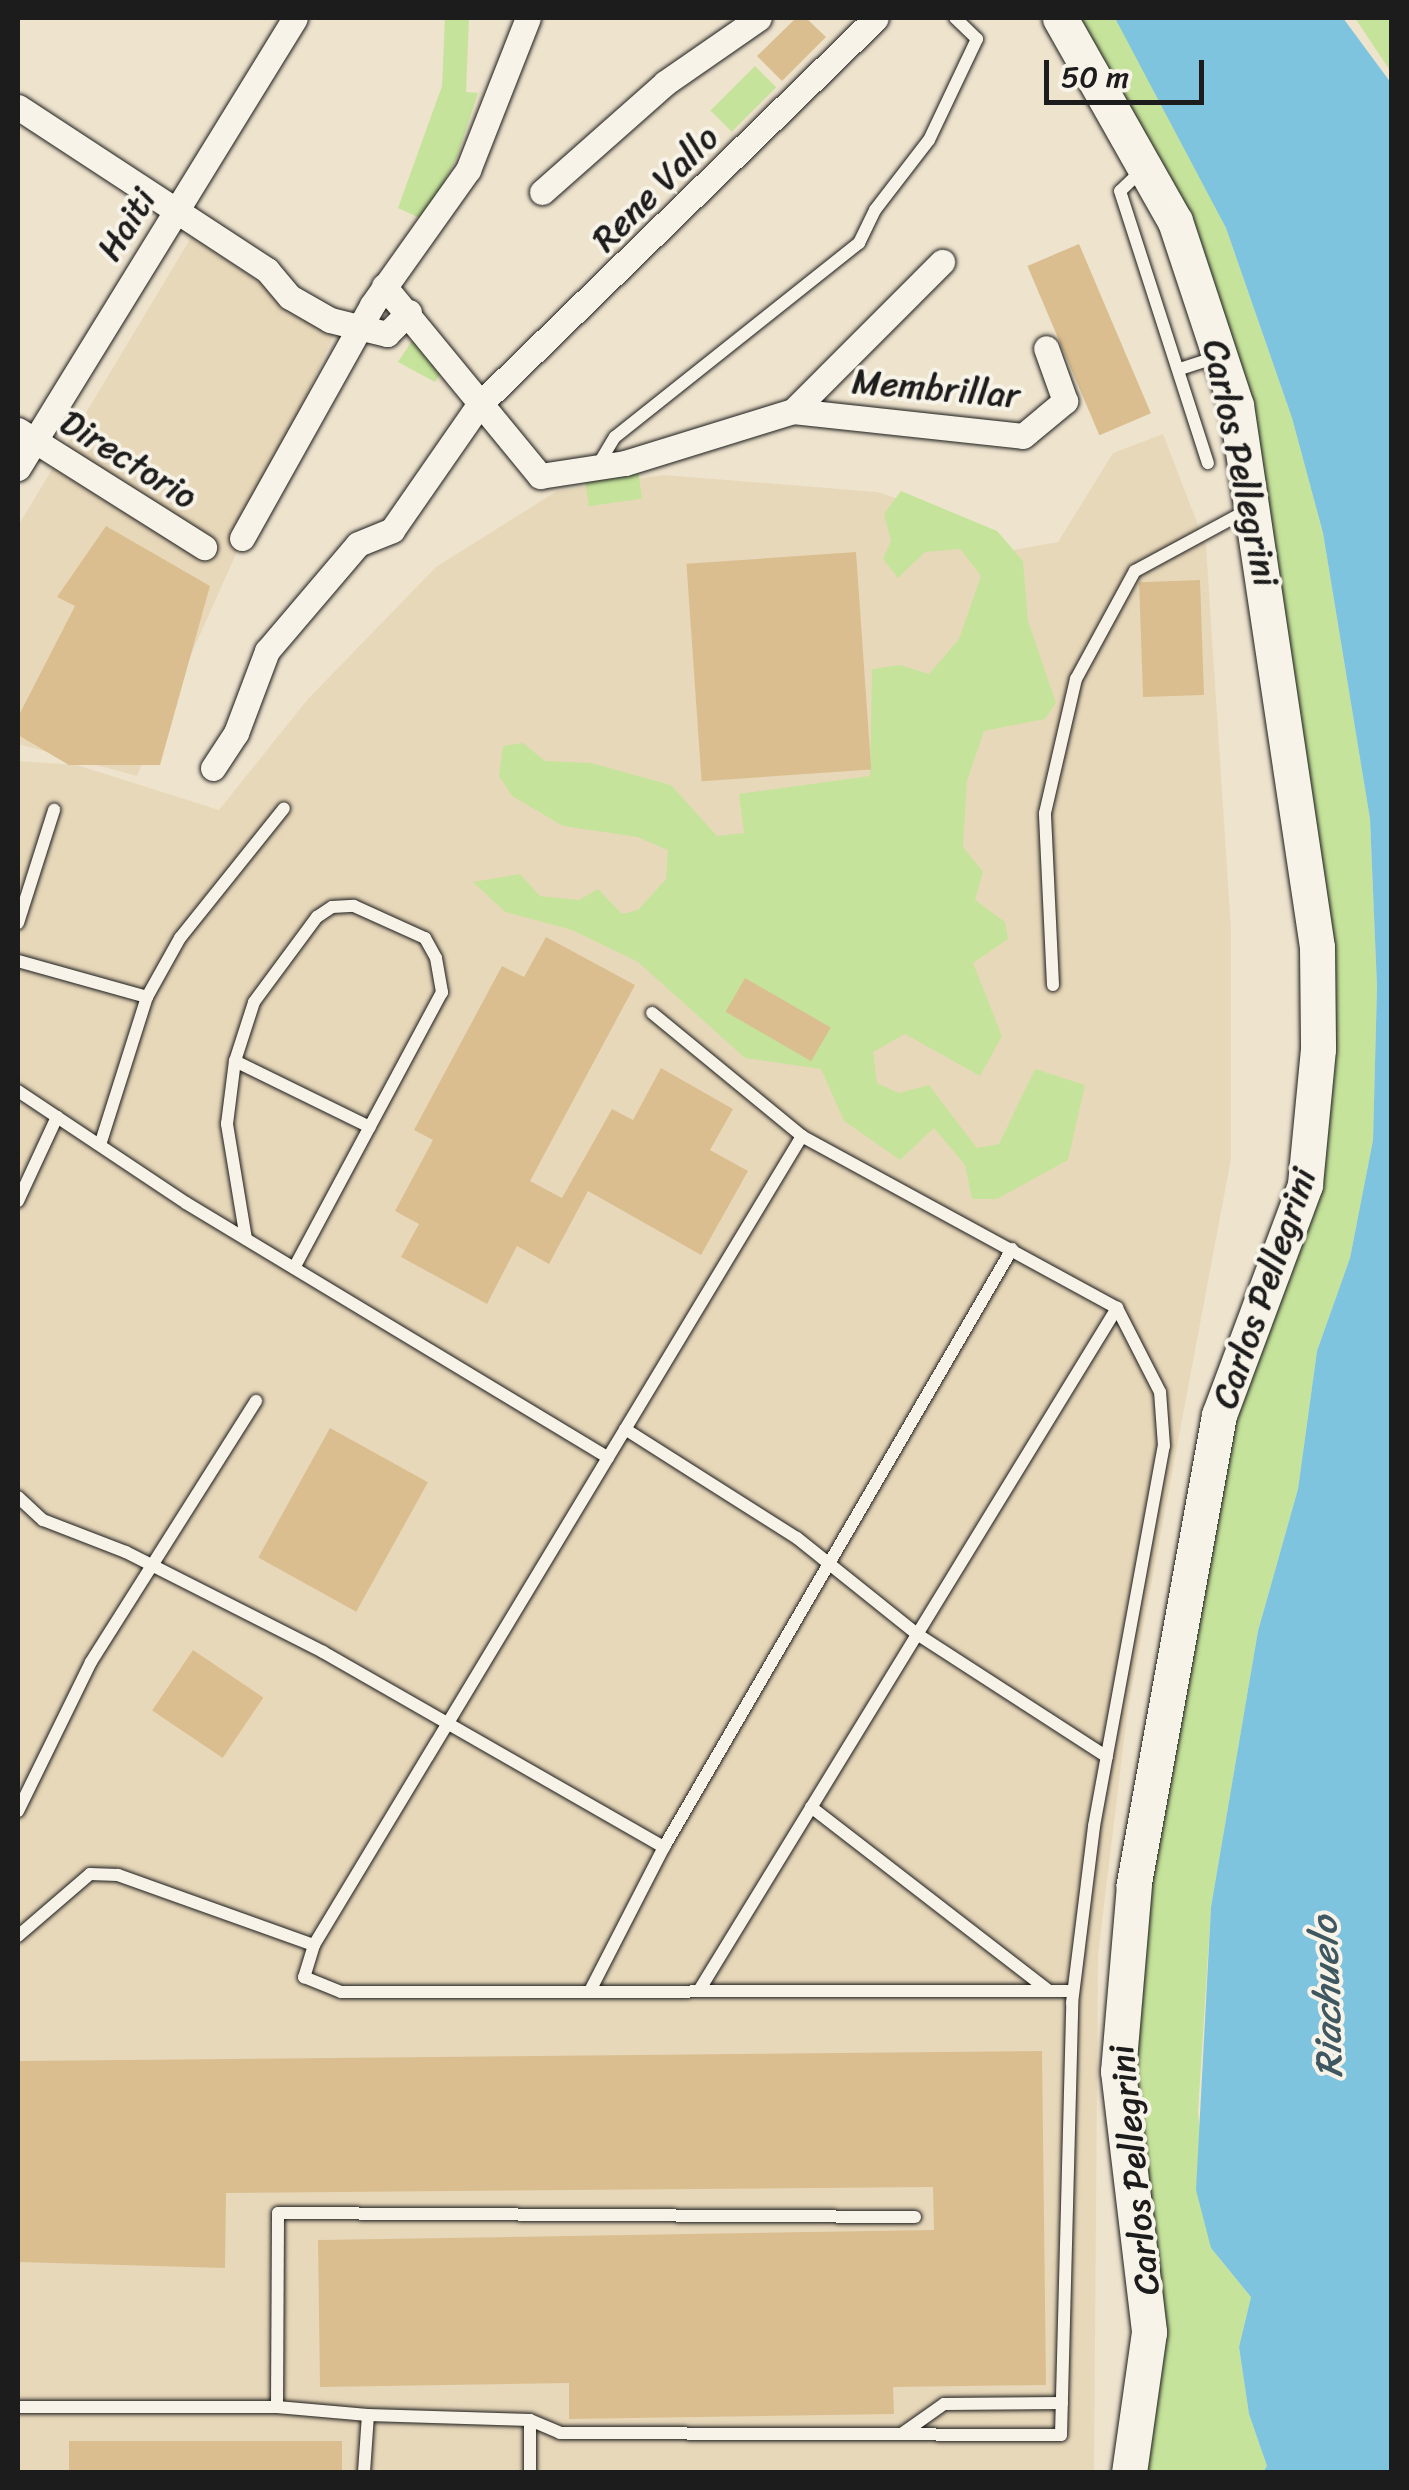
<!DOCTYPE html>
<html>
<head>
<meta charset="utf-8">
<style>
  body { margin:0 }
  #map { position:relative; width:1409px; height:2490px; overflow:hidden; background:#eee3cd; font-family:Sriracha,sans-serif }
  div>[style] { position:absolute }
  .built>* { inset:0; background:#e8d8ba }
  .green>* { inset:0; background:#c6e39b; transform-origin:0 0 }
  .water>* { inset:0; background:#7ec4df }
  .building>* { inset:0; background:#dabe8f; transform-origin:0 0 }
  .roads { filter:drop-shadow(0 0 2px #1c1c1c) drop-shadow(0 0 2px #1c1c1c) }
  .lane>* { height:12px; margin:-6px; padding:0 6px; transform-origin:6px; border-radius:6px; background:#f7f3e8 }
  .street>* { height:25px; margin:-12.5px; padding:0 12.5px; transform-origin:12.5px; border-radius:12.5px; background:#f7f3e8 }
  .secondary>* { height:35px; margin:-17.5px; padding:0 17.5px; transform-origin:17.5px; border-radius:17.5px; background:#f7f3e8 }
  span { translate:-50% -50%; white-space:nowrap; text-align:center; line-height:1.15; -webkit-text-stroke:8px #f7f3e8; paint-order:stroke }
  .street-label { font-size:35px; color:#1c1c1c }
  .water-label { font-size:38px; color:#3e5760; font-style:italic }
  .frame { position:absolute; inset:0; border:20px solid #1c1c1c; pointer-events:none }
  .scale { position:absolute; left:1044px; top:60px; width:160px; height:45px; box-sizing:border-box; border:5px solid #1c1c1c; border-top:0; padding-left:12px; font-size:30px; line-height:35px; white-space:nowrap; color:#1c1c1c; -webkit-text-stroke:8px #f7f3e8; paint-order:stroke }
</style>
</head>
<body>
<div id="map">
  <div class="built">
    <div style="clip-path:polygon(192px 236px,334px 334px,137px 776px,18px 744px,18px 526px)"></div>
    <div style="clip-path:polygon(1163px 434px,1206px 546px,1231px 929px,1231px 1159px,1128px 1707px,1098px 1955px,1094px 2472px,18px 2472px,18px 761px,77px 765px,219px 810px,308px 699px,436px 567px,557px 491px,664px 475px,877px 492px,967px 521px,996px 553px,1058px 542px,1113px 453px)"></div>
  </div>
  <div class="green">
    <div style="clip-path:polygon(445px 18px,469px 18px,466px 92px,478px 93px,457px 157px,424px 220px,398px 208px,442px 86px)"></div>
    <div style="clip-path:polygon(1072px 18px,1115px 18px,1120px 23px,1226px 228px,1292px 418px,1323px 533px,1370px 819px,1377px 987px,1373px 1140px,1350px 1258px,1317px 1351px,1298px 1489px,1258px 1631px,1211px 1907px,1198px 2112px,1211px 2248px,1251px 2297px,1239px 2347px,1249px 2414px,1267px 2466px,1263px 2472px,1141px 2472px,1130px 1994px,1236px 1414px,1330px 1011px,1221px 323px)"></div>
    <div style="clip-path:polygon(1355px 18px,1391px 18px,1391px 72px)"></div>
    <div style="left:755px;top:66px;width:30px;height:63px;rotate:45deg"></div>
    <div style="clip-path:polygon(414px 338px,444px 369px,435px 382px,398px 362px)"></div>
    <div style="left:638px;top:469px;width:30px;height:54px;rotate:82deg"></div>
    <div style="clip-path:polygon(901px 491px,997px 531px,1023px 561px,1028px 621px,1056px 703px,1045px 719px,984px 731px,967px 781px,963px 847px,983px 872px,975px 900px,1005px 922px,1008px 939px,973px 963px,1002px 1036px,980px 1076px,905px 1034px,873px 1052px,877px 1083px,899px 1093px,929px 1085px,977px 1148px,999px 1144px,1035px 1069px,1085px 1085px,1068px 1160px,997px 1199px,972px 1199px,965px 1165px,934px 1128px,900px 1160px,844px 1121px,821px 1069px,745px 1058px,638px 962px,572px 930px,505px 912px,473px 882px,520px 874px,540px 896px,579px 900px,598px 889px,622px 914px,638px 910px,666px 879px,668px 850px,637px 837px,563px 826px,512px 796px,499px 776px,503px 746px,523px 743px,545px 761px,591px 763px,671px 785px,717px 836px,744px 833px,739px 794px,870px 776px,872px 669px,900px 665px,929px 674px,959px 639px,981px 576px,960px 549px,925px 552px,898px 578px,883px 559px,891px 541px,884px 514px)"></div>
  </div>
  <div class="water">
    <div style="clip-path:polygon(1115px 18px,1343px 18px,1391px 83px,1391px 2472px,1263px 2472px,1267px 2466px,1249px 2414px,1239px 2347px,1251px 2297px,1211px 2248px,1196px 2190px,1211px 1907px,1258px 1631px,1298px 1489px,1317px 1351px,1350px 1258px,1373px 1140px,1377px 987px,1370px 819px,1323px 533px,1292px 418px,1226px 228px)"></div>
  </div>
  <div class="building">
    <div style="clip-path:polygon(796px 18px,806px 18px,826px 37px,782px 81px,757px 56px)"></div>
    <div style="left:1079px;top:244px;width:184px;height:56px;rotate:67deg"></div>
    <div style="clip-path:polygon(106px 526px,210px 586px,160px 765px,69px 765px,18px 735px,18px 717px,75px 606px,57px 597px)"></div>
    <div style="left:856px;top:552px;width:218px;height:170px;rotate:86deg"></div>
    <div style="left:1200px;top:580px;width:115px;height:61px;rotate:88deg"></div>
    <div style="clip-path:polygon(546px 937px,635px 985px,530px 1181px,562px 1198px,612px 1109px,633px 1120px,661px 1068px,733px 1109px,710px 1150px,748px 1171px,701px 1255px,588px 1191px,549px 1264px,517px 1246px,487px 1304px,401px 1257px,419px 1224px,395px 1211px,433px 1140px,414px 1130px,502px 966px,524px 977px)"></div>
    <div style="left:745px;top:978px;width:99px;height:39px;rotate:30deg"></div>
    <div style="left:330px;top:1428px;width:112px;height:148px;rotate:29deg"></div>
    <div style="left:193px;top:1650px;width:85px;height:73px;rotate:34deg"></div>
    <div style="clip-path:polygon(1042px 2051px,1046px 2385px,893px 2387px,894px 2414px,569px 2419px,569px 2383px,320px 2387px,318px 2240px,934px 2230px,933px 2187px,226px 2193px,225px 2268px,18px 2262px,18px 2061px)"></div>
    <div style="left:342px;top:2441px;width:31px;height:273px;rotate:90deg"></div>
  </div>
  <div class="roads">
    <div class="lane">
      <div style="left:1142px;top:170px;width:30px;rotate:136deg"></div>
      <div style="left:1120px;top:191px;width:286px;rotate:72.1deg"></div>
      <div style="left:1180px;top:369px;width:38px;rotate:-18deg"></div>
      <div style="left:598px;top:465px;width:33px;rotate:-59deg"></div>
      <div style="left:615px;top:437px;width:312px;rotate:-38.5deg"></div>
      <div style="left:859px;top:243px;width:37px;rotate:-64deg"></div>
      <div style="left:875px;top:210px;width:88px;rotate:-52.4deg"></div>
      <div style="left:929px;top:140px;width:112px;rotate:-64.6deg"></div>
      <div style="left:977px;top:39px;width:30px;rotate:-136deg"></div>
      <div style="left:18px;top:923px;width:119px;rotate:-72.3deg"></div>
      <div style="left:18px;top:961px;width:134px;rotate:15.6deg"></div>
      <div style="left:1053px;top:985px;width:172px;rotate:-92.7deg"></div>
      <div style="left:1045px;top:813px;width:138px;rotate:-77deg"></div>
      <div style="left:1076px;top:679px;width:123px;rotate:-61.4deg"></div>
      <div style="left:1135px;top:571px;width:128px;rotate:-28.4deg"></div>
      <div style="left:235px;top:1061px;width:150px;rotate:26.1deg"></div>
      <div style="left:18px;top:1091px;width:202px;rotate:33.7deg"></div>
      <div style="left:186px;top:1203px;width:493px;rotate:31.1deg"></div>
      <div style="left:802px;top:1136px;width:945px;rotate:121.1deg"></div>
      <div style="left:314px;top:1945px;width:34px;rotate:107deg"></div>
      <div style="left:304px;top:1977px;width:40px;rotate:22deg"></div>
      <div style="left:341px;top:1992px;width:732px;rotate:-0.08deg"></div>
      <div style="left:100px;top:1145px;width:155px;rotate:-72.4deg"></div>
      <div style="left:147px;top:997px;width:68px;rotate:-60.8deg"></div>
      <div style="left:180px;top:938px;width:166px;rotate:-51.3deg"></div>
      <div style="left:18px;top:1201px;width:93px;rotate:-65.1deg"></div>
      <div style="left:246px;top:1239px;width:117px;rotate:-99.4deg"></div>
      <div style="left:227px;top:1124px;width:64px;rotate:-82.8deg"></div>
      <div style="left:235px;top:1061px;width:62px;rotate:-72.1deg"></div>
      <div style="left:254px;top:1002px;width:106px;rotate:-53.5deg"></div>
      <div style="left:317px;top:917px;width:18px;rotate:-34deg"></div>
      <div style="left:332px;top:907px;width:22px;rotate:-3deg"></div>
      <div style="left:354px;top:906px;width:78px;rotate:24.3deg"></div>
      <div style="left:425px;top:938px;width:23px;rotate:61deg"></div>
      <div style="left:436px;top:958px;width:35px;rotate:80deg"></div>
      <div style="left:442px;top:992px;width:313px;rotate:118.2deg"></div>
      <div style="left:625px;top:1429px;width:204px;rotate:32.4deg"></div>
      <div style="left:797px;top:1538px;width:154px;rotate:38.7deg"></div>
      <div style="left:917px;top:1634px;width:226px;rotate:32.9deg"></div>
      <div style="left:18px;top:1497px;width:34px;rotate:43deg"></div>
      <div style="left:43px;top:1520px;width:89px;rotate:21.1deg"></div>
      <div style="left:126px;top:1552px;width:221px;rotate:26.9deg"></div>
      <div style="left:323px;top:1652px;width:393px;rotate:29.8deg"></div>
      <div style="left:811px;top:1807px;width:301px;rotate:37.7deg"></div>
      <div style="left:18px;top:1811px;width:166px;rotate:-63.9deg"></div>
      <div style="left:91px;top:1662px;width:309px;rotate:-57.7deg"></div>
      <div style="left:18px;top:1936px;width:95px;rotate:-40.7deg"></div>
      <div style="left:90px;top:1874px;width:28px;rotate:2deg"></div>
      <div style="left:118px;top:1875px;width:208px;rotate:19.7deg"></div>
      <div style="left:700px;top:1989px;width:799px;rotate:-58.52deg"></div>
      <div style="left:590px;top:1991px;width:162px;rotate:-62.8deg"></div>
      <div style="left:664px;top:1847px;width:692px;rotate:-59.8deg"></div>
      <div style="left:18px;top:2407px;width:259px"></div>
      <div style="left:277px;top:2407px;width:91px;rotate:5deg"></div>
      <div style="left:277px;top:2407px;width:194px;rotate:-89.7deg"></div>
      <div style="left:278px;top:2213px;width:637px;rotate:0.36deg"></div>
      <div style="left:903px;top:2433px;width:50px;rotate:-35.3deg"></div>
      <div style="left:944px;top:2404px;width:118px;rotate:-0.5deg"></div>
      <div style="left:364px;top:2472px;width:57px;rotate:-86deg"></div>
      <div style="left:368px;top:2415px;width:162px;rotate:1.8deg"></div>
      <div style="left:530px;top:2420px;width:33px;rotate:23deg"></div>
      <div style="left:560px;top:2433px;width:501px;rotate:0.23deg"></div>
      <div style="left:1061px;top:2435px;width:432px;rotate:-88.5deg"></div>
      <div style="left:1072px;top:2003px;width:178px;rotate:-82.9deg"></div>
      <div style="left:1094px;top:1826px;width:386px;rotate:-79.6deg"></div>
      <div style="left:1164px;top:1446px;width:54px;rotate:-94.2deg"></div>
      <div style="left:1160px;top:1392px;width:94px;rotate:-117.1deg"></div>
      <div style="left:1117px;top:1308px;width:359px;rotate:-151.4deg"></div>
      <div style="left:802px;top:1136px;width:194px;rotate:-140.6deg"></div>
      <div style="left:530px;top:2472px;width:52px;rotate:-90deg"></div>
    </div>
    <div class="street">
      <div style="left:18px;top:107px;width:298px;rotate:33.2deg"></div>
      <div style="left:267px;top:270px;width:35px;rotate:50deg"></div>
      <div style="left:290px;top:297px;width:46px;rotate:29.9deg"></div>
      <div style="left:330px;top:320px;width:59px;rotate:13.8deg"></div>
      <div style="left:387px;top:334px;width:31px;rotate:-45deg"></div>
      <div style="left:542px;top:192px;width:164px;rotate:-41.5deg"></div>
      <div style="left:665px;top:83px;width:114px;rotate:-34.7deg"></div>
      <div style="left:384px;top:286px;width:246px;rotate:50.6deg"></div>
      <div style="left:540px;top:476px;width:86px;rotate:-8.7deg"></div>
      <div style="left:625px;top:463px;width:176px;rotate:-17.2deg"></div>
      <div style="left:793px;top:411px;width:231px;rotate:6.2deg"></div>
      <div style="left:1023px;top:436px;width:55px;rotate:-39.8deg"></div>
      <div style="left:1065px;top:401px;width:56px;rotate:-109.7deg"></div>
      <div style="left:793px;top:411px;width:211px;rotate:-45deg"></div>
      <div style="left:18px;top:430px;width:220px;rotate:32.2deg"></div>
      <div style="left:18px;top:468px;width:528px;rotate:-58.39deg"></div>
      <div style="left:242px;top:538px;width:267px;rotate:-60.8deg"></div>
      <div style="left:372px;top:305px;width:166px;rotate:-54.6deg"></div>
      <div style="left:468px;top:170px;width:163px;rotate:-68.5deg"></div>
      <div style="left:213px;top:768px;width:42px;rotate:-56.7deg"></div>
      <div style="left:236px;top:733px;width:88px;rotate:-69.3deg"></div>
      <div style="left:267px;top:651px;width:140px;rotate:-49.6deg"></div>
      <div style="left:358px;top:544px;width:37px;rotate:-22deg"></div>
      <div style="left:392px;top:530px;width:152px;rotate:-55.2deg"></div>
      <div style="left:479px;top:405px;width:554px;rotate:-44.27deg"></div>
    </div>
    <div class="secondary">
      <div style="left:1060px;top:18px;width:233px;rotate:60.5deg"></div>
      <div style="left:1175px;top:221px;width:194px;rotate:71.7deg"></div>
      <div style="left:1236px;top:405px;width:548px;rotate:81.5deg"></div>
      <div style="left:1317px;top:947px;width:102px;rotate:89.4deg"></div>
      <div style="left:1318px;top:1049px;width:137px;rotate:95.5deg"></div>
      <div style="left:1305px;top:1185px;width:246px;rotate:110.5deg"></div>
      <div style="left:1219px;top:1415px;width:478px;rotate:100.3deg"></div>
      <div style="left:1134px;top:1885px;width:187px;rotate:94.9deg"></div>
      <div style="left:1118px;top:2071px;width:263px;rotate:83.2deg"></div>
      <div style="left:1149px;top:2332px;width:141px;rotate:98.1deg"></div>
    </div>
  </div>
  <div class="street-label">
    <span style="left:655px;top:188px;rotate:-45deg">Rene Vallo</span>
    <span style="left:126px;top:224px;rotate:-58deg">Haiti</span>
    <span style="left:936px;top:388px;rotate:5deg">Membrillar</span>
    <span style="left:129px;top:459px;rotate:32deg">Directorio</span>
    <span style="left:1241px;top:463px;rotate:78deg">Carlos Pellegrini</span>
    <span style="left:1264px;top:1288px;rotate:-71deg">Carlos Pellegrini</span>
    <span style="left:1134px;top:2170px;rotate:-96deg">Carlos Pellegrini</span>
  </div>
  <div class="water-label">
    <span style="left:1327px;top:1997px;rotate:-92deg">Riachuelo</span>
  </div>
  <div class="frame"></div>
  <div class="scale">50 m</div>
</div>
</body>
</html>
